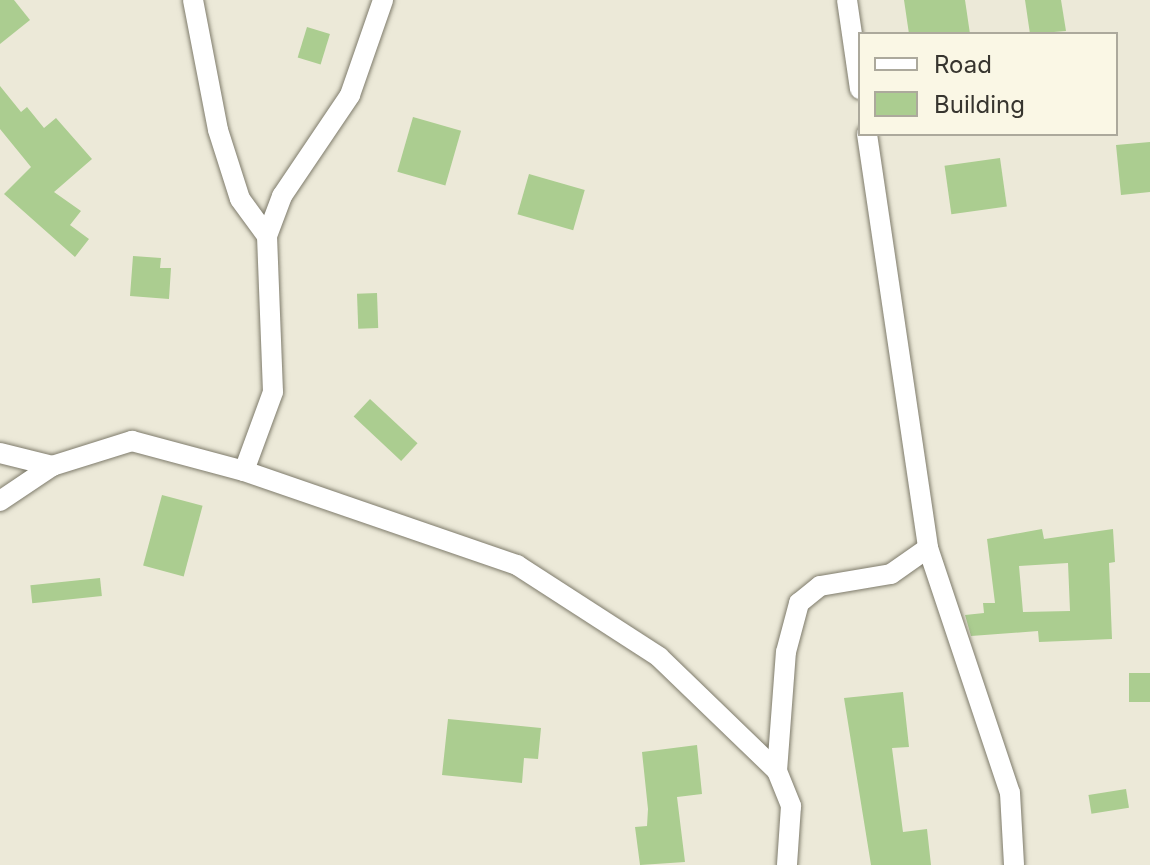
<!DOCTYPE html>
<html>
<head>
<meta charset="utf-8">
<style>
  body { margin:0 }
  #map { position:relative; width:1150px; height:865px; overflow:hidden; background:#ece9d8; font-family:Inter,sans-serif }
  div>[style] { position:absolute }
  .building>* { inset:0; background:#abcd90; transform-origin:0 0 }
  .roads { filter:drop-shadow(0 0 2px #7e7b6b) drop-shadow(0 0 2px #7e7b6b) }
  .street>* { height:20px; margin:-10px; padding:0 10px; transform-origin:10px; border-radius:10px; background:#fff }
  span { translate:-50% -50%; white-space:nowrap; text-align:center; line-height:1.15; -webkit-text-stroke:8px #faf7e5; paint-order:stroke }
  .legend { position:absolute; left:858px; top:32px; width:260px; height:104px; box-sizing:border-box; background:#faf7e5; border:2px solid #aca99c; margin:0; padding:10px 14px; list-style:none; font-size:24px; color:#37352f }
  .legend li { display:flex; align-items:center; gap:16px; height:40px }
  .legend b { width:40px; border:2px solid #aca99c }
</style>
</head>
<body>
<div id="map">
  <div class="building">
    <div style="clip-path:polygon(0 0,14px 0,30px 20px,0 44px)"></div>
    <div style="clip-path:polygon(904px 0,965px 0,970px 34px,909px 34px)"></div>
    <div style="clip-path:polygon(1025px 0,1061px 0,1066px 31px,1030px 34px)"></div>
    <div style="left:307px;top:27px;width:24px;height:32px;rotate:17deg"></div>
    <div style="clip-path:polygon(0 86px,21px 112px,27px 107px,44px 128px,56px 118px,92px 159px,54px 192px,81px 211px,70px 225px,89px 239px,75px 257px,4px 194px,31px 167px,0 129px)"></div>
    <div style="left:413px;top:117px;width:50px;height:57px;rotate:16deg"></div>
    <div style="clip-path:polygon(1150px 142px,1150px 192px,1121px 195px,1116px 145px)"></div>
    <div style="left:1000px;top:158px;width:49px;height:56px;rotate:82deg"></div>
    <div style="left:529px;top:174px;width:58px;height:42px;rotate:16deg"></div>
    <div style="clip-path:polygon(133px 256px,161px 258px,160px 268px,171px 268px,169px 299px,130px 296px)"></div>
    <div style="left:377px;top:293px;width:35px;height:20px;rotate:88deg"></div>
    <div style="left:370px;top:399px;width:65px;height:24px;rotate:43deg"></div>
    <div style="left:162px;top:495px;width:42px;height:73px;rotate:15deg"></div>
    <div style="clip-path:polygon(evenodd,1042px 529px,1044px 539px,1113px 529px,1115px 562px,1109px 563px,1112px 639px,1039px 642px,1038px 631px,971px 636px,965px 615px,984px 613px,983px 603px,995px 603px,987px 539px,1042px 529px,1068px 563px,1070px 611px,1023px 612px,1019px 566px,1068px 563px)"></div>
    <div style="left:100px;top:578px;width:18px;height:70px;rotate:84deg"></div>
    <div style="left:1129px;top:673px;width:21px;height:29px"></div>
    <div style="clip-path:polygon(903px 692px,909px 747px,892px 748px,903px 832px,927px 829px,931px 865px,871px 865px,844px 698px)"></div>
    <div style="clip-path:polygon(448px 719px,541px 728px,538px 759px,524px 758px,522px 783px,442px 775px)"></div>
    <div style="clip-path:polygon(697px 745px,702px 794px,677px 797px,685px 862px,640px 865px,635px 827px,647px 826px,648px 809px,642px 752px)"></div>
    <div style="left:1126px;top:789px;width:19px;height:38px;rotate:81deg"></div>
  </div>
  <div class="roads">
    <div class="street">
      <div style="left:193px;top:0;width:132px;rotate:79.1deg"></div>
      <div style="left:218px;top:130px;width:72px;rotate:72.3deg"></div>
      <div style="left:240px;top:199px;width:46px;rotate:53.9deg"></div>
      <div style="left:267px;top:236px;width:156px;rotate:87.8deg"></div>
      <div style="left:273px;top:392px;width:84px;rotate:110.2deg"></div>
      <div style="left:244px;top:471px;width:289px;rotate:19deg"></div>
      <div style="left:517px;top:565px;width:169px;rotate:32.9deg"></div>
      <div style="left:659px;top:657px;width:164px;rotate:44deg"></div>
      <div style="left:777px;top:771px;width:38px;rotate:68deg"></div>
      <div style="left:791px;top:806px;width:59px;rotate:93.9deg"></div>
      <div style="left:847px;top:0;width:90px;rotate:81.7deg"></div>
      <div style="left:867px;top:134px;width:418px;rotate:81.6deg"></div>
      <div style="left:928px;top:548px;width:258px;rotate:71.5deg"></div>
      <div style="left:1010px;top:793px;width:72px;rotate:86.8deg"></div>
      <div style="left:267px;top:236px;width:43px;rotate:-69.4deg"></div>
      <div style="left:282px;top:196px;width:122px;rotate:-56deg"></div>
      <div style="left:350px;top:95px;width:101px;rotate:-70.8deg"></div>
      <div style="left:0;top:453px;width:54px;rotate:14deg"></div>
      <div style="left:0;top:501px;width:63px;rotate:-33.9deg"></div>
      <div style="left:52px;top:466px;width:84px;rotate:-17.4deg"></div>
      <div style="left:132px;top:441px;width:116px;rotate:15deg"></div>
      <div style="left:777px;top:771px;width:119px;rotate:-85.7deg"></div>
      <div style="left:786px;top:652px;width:51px;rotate:-75.1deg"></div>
      <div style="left:799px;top:603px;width:27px;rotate:-39deg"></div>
      <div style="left:820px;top:586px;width:72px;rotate:-9.6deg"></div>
      <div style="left:891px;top:574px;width:45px;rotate:-35.1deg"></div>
    </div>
  </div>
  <ul class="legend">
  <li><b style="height:10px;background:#fff"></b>Road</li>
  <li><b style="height:22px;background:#abcd90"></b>Building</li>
  </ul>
</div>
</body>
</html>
